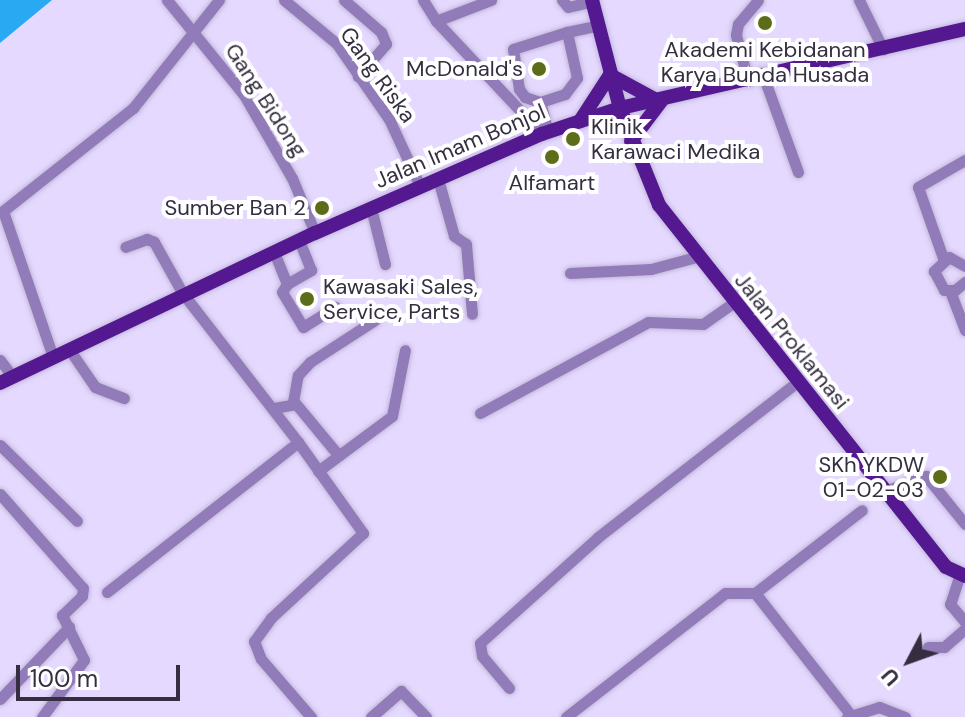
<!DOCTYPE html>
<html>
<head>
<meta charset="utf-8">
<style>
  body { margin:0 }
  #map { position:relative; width:965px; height:717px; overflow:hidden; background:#e5d9ff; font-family:"DM Sans",sans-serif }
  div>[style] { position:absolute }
  .water>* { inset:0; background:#29a9f2 }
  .roads { filter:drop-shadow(0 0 2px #c2b7d9) drop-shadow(0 0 2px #c2b7d9) }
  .minor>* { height:11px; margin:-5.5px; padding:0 5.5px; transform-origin:5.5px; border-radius:5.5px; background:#917bb9 }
  .major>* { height:14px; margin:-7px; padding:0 7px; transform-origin:7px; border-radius:7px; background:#541890 }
  .dots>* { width:22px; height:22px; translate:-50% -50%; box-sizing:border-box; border:4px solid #fff; border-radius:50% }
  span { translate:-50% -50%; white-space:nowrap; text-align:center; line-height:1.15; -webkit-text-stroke:8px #fff; paint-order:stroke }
  .poi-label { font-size:22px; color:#342e40 }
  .right { translate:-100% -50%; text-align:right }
  .left { translate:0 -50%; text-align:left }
  .street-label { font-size:22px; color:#342e40 }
  .north { position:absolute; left:869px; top:621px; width:80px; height:80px; -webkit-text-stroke:6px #fff; paint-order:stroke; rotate:229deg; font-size:22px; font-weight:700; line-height:32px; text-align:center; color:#342e40 }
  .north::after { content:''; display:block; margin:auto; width:28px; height:36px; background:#342e40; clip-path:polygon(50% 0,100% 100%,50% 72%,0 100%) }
  .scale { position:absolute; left:16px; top:665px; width:164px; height:36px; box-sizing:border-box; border:4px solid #342e40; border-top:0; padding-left:10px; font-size:24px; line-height:28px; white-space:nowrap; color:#342e40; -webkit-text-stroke:6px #fff; paint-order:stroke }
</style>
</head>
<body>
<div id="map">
  <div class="water">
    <div style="clip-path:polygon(0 0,52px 0,0 43px)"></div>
  </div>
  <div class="roads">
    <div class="minor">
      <div style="left:167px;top:0;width:122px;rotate:51deg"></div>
      <div style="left:244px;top:95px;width:96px;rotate:60deg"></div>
      <div style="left:292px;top:178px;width:60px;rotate:67.3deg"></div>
      <div style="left:284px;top:0;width:69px;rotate:39.7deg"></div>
      <div style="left:337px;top:44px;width:91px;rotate:55.3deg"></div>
      <div style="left:389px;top:119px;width:74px;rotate:65.2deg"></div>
      <div style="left:344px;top:0;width:49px;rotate:40.9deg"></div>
      <div style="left:381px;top:32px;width:13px;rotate:67deg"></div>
      <div style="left:386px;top:44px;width:43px;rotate:131.2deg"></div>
      <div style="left:423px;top:0;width:25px;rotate:58deg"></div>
      <div style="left:436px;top:21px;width:155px;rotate:46.8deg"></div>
      <div style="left:562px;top:0;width:9px;rotate:49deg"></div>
      <div style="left:568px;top:7px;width:26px;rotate:-13deg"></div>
      <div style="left:859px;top:0;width:55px;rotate:63.9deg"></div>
      <div style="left:436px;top:21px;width:59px;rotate:-20.9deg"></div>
      <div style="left:567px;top:32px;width:47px;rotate:77.7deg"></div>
      <div style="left:577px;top:78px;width:20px;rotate:127deg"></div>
      <div style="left:565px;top:94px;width:26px;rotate:162deg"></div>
      <div style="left:540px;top:102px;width:16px;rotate:-162deg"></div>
      <div style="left:525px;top:97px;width:10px;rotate:-127deg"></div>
      <div style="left:519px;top:89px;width:40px;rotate:-98.5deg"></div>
      <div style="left:513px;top:49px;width:57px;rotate:-17.5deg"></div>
      <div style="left:567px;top:32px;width:33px;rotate:-12deg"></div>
      <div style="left:764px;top:78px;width:100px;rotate:70.1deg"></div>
      <div style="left:748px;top:81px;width:48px;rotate:-104.6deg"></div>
      <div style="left:736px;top:35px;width:11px;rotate:-80deg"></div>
      <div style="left:738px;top:24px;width:31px;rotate:-50deg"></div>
      <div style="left:540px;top:102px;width:31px;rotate:75deg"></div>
      <div style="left:438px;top:179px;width:59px;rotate:74.3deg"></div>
      <div style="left:454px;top:236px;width:14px;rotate:34deg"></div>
      <div style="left:466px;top:244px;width:70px;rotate:85.1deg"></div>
      <div style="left:371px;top:208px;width:58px;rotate:76deg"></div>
      <div style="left:274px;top:252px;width:35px;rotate:68deg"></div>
      <div style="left:287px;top:284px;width:28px;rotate:-30deg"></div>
      <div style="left:311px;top:270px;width:31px;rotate:-112deg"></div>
      <div style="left:943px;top:258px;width:75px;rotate:-109.4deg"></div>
      <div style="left:918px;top:187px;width:54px;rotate:-29.9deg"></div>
      <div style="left:965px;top:266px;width:18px;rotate:-151deg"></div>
      <div style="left:949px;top:257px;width:21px;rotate:137deg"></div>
      <div style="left:934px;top:271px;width:21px;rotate:62deg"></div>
      <div style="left:944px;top:290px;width:11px"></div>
      <div style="left:955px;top:290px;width:13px;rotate:-39deg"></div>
      <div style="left:570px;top:273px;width:81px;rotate:-2.8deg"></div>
      <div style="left:651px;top:269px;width:47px;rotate:-14.9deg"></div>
      <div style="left:287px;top:284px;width:9px;rotate:122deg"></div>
      <div style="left:282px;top:292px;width:41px;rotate:59deg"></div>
      <div style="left:303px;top:327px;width:38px;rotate:-32deg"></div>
      <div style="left:950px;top:291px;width:42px;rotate:69deg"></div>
      <div style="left:69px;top:349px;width:46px;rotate:55.6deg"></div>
      <div style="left:95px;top:387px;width:31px;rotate:21deg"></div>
      <div style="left:53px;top:357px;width:154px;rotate:-108.9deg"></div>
      <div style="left:3px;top:211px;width:166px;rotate:-38.4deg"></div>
      <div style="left:133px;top:108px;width:138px;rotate:-51.5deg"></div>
      <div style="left:0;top:360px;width:21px;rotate:53deg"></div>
      <div style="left:293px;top:402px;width:27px;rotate:-80deg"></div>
      <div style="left:298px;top:375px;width:18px;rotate:-47deg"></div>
      <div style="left:310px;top:362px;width:77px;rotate:-32.9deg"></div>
      <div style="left:274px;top:408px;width:22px;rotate:-10deg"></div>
      <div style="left:296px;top:404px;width:67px;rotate:50.4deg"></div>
      <div style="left:480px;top:413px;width:191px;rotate:-28.4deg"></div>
      <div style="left:648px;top:322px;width:55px;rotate:2.1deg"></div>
      <div style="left:703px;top:324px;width:37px;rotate:-35deg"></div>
      <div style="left:298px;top:442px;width:112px;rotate:54.5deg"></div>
      <div style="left:363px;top:533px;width:125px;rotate:137.3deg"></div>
      <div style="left:271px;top:618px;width:29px;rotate:126deg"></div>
      <div style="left:254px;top:641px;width:19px;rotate:69deg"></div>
      <div style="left:261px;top:659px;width:77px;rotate:49.2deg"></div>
      <div style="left:0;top:445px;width:108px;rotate:44.6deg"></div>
      <div style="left:318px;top:471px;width:92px;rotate:-36.6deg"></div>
      <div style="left:392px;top:416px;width:67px;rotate:-78.9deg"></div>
      <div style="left:885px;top:491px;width:44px;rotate:-20.1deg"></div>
      <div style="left:926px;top:476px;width:62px;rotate:50.9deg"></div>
      <div style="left:0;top:494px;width:125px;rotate:48.6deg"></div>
      <div style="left:83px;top:588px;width:8px;rotate:97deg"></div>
      <div style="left:82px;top:596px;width:28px;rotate:136deg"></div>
      <div style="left:62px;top:615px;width:50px;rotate:63.9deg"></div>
      <div style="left:84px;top:660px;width:71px;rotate:126.4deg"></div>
      <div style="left:960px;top:574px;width:32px;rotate:108deg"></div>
      <div style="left:950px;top:604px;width:23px;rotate:50deg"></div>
      <div style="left:107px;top:592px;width:243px;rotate:-38.1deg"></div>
      <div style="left:298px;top:442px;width:187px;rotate:-127.8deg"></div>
      <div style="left:183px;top:294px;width:60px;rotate:-119.1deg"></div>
      <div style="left:154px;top:242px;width:8px;rotate:-157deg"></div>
      <div style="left:147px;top:239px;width:23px;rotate:160deg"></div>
      <div style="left:755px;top:593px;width:154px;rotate:51.9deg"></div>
      <div style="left:928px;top:647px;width:16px"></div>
      <div style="left:944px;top:647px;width:28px;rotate:-41deg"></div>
      <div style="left:509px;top:688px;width:42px;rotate:-130.2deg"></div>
      <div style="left:482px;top:656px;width:13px;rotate:-99deg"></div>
      <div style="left:480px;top:643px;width:159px;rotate:-41.9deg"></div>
      <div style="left:598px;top:537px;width:252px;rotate:-37.9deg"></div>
      <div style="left:0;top:699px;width:100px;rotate:-46.2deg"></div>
      <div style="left:371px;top:717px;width:40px;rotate:-41deg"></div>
      <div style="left:401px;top:691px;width:36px;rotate:46deg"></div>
      <div style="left:566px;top:717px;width:202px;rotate:-37.9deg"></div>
      <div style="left:725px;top:593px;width:30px"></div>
      <div style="left:755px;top:593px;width:135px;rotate:-37.8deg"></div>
      <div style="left:847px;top:717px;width:34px;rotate:-17deg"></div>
      <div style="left:879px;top:707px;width:28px;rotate:21deg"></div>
    </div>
    <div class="major">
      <div style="left:592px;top:0;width:112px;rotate:75.5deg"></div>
      <div style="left:620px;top:108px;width:105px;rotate:68.1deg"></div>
      <div style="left:659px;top:205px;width:462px;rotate:51.6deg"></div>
      <div style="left:946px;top:567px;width:21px;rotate:25deg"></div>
      <div style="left:580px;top:121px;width:55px;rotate:-56.9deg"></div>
      <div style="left:610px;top:75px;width:55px;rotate:28.4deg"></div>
      <div style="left:631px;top:141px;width:51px;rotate:-52.9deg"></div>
      <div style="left:0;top:383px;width:349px;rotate:-25.5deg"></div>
      <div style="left:315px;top:233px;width:248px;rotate:-23.6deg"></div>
      <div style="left:542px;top:134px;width:82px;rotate:-18.4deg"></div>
      <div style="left:620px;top:108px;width:354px;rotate:-12.9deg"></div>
    </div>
  </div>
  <div class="dots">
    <div style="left:765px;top:23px;background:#5c6c18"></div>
    <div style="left:539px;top:69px;background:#5c6c18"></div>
    <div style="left:573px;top:139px;background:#5c6c18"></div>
    <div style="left:552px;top:157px;background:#5c6c18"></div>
    <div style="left:322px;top:208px;background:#5c6c18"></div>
    <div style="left:307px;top:299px;background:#5c6c18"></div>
    <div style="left:940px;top:477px;background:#5c6c18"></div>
  </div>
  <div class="poi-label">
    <span style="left:765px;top:62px">Akademi Kebidanan<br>Karya Bunda Husada</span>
    <span class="right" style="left:523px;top:69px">McDonald's</span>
    <span class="left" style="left:591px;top:139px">Klinik<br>Karawaci Medika</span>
    <span style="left:552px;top:183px">Alfamart</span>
    <span class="right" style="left:306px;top:208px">Sumber Ban 2</span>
    <span class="left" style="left:323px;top:299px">Kawasaki Sales,<br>Service, Parts</span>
    <span class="right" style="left:924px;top:477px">SKh YKDW<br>01-02-03</span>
  </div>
  <div class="street-label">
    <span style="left:378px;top:75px;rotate:54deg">Gang Riska</span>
    <span style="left:266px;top:100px;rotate:57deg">Gang Bidong</span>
    <span style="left:460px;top:146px;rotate:-23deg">Jalan Imam Bonjol</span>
    <span style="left:792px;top:341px;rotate:51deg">Jalan Proklamasi</span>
  </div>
  <div class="north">U</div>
  <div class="scale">100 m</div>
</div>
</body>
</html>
